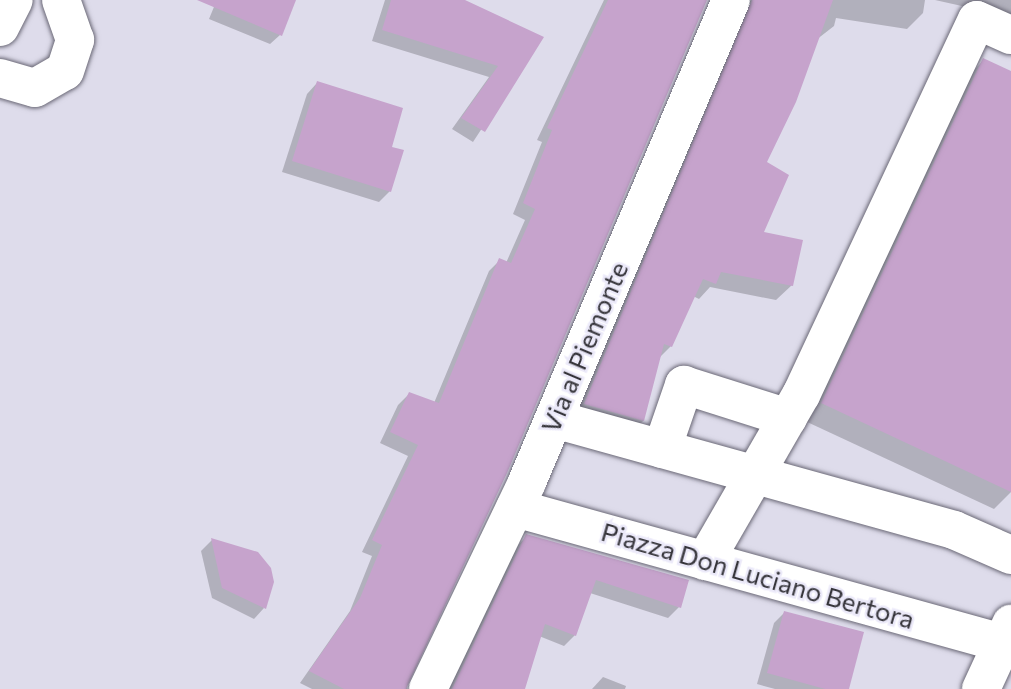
<!DOCTYPE html>
<html>
<head>
<meta charset="utf-8">
<style>
  body { margin:0 }
  #map { position:relative; width:1011px; height:689px; overflow:hidden; background:#dedceb; font-family:Commissioner,sans-serif }
  div>[style] { position:absolute }
  .shadow>* { inset:0; background:#0003 }
  .building>* { inset:0; background:#c6a3cc }
  .roads { filter:drop-shadow(0 0 2px #6a6876) drop-shadow(0 0 2px #6a6876) }
  .minor>* { height:38px; margin:-19px; padding:0 19px; transform-origin:19px; border-radius:19px; background:#fff }
  span { translate:-50% -50%; white-space:nowrap; text-align:center; line-height:1.15; -webkit-text-stroke:5px #ebe9f9; paint-order:stroke }
  .street-label { font-size:26px; color:#35343a }
</style>
</head>
<body>
<div id="map">
  <div class="shadow">
    <div style="clip-path:polygon(210px 0,294px 0,280px 35px,270px 44px,209px 19px,216px 2px)"></div>
    <div style="clip-path:polygon(385px 0,460px 0,541px 38px,473px 142px,452px 129px,489px 77px,372px 41px)"></div>
    <div style="clip-path:polygon(604px 0,705px 0,406px 679px,407px 689px,312px 689px,300px 683px,350px 611px,372px 556px,362px 552px,408px 456px,380px 443px,398px 405px,409px 394px,434px 403px,489px 271px,500px 260px,506px 263px,525px 220px,513px 214px,542px 142px,537px 140px)"></div>
    <div style="clip-path:polygon(745px 0,925px 0,923px 13px,907px 29px,836px 18px,834px 26px,816px 40px,765px 163px,762px 233px,792px 285px,776px 300px,710px 287px,699px 299px,693px 296px,671px 346px,658px 359px,643px 421px,628px 436px,570px 420px)"></div>
    <div style="clip-path:polygon(935px 0,1011px 0,1011px 17px)"></div>
    <div style="clip-path:polygon(984px 60px,1011px 73px,1011px 492px,994px 509px,805px 421px,966px 78px)"></div>
    <div style="clip-path:polygon(317px 83px,389px 148px,390px 191px,379px 202px,282px 172px,307px 94px)"></div>
    <div style="clip-path:polygon(527px 536px,679px 607px,668px 618px,590px 593px,575px 635px,564px 646px,539px 636px,522px 689px,448px 689px,516px 547px)"></div>
    <div style="clip-path:polygon(212px 540px,264px 608px,254px 619px,212px 598px,201px 551px)"></div>
    <div style="clip-path:polygon(785px 612px,847px 689px,775px 689px,757px 684px,774px 623px)"></div>
    <div style="clip-path:polygon(603px 677px,626px 686px,625px 689px,592px 689px)"></div>
  </div>
  <div class="building">
    <div style="clip-path:polygon(197px 0,296px 0,282px 36px)"></div>
    <div style="clip-path:polygon(391px 0,465px 0,544px 37px,485px 132px,461px 118px,498px 66px,382px 30px)"></div>
    <div style="clip-path:polygon(608px 0,707px 0,507px 473px,406px 689px,344px 689px,309px 671px,360px 598px,382px 545px,372px 540px,418px 445px,390px 432px,409px 392px,439px 403px,499px 258px,511px 263px,535px 209px,523px 203px,552px 130px,547px 128px)"></div>
    <div style="clip-path:polygon(752px 0,833px 0,796px 102px,767px 162px,789px 175px,764px 232px,803px 240px,793px 286px,721px 272px,716px 284px,703px 279px,672px 347px,664px 344px,644px 421px,584px 404px)"></div>
    <div style="clip-path:polygon(983px 58px,1011px 71px,1011px 492px,821px 403px)"></div>
    <div style="clip-path:polygon(317px 81px,403px 108px,392px 147px,404px 150px,391px 192px,292px 161px)"></div>
    <div style="clip-path:polygon(526px 534px,689px 580px,681px 608px,596px 580px,576px 636px,545px 624px,525px 689px,452px 689px)"></div>
    <div style="clip-path:polygon(211px 538px,258px 552px,271px 568px,274px 582px,266px 609px,222px 588px)"></div>
    <div style="clip-path:polygon(784px 611px,864px 632px,849px 689px,825px 689px,767px 673px)"></div>
  </div>
  <div class="roads">
    <div class="minor">
      <div style="left:0;top:27px;width:30px;rotate:-63deg"></div>
      <div style="left:0;top:78px;width:36px;rotate:16deg"></div>
      <div style="left:35px;top:88px;width:34px;rotate:-30deg"></div>
      <div style="left:65px;top:71px;width:33px;rotate:-72deg"></div>
      <div style="left:75px;top:40px;width:42px;rotate:-109.3deg"></div>
      <div style="left:554px;top:419px;width:415px;rotate:15.5deg"></div>
      <div style="left:954px;top:530px;width:62px;rotate:23.7deg"></div>
      <div style="left:662px;top:449px;width:68px;rotate:-71deg"></div>
      <div style="left:684px;top:385px;width:109px;rotate:17.6deg"></div>
      <div style="left:515px;top:508px;width:505px;rotate:15.49deg"></div>
      <div style="left:705px;top:561px;width:192px;rotate:-60deg"></div>
      <div style="left:801px;top:395px;width:414px;rotate:-64.9deg"></div>
      <div style="left:977px;top:20px;width:37px;rotate:24deg"></div>
      <div style="left:428px;top:689px;width:229px;rotate:-64.4deg"></div>
      <div style="left:527px;top:482px;width:523px;rotate:-67.06deg"></div>
      <div style="left:981px;top:689px;width:72px;rotate:-65.2deg"></div>
    </div>
  </div>
  <div class="street-label">
    <span style="left:584px;top:347px;rotate:-67deg">Via al Piemonte</span>
    <span style="left:758px;top:575px;rotate:16deg">Piazza Don Luciano Bertora</span>
  </div>
</div>
</body>
</html>
